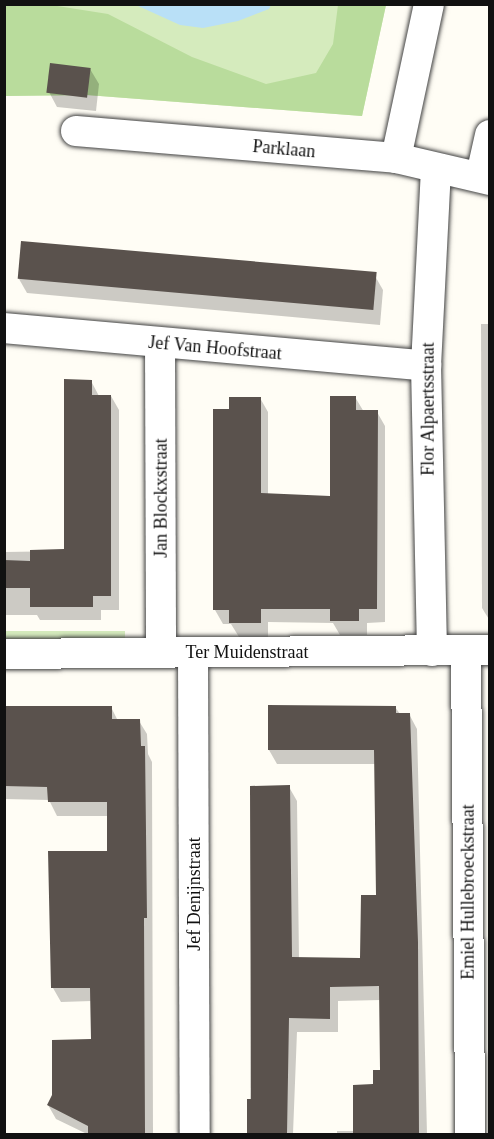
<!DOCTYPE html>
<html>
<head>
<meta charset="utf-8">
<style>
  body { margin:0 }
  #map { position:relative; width:494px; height:1139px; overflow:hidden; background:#fffdf5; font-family:"Times New Roman",serif }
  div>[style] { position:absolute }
  .green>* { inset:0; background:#d5ebbd; transform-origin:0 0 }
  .forest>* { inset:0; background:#b9dc9c }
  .water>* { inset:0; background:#b9e0f7 }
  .shadow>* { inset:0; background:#0003 }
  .building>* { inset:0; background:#5a524d; transform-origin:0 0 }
  .roads { filter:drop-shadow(0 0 2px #444) drop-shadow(0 0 2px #444) }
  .street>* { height:30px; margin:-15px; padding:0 15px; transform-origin:15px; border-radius:15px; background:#fff }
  span { translate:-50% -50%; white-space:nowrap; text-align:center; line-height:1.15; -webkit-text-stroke:6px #fff; paint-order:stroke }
  .street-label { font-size:18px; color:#111 }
  .frame { position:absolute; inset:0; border:6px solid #111; pointer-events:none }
</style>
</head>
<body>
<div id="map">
  <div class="green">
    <div style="clip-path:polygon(4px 5px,386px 5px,362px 116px,87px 95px,5px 96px)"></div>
    <div style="left:4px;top:631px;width:121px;height:8px"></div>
  </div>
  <div class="forest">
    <div style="clip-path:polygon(51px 5px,108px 14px,192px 57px,266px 84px,316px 73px,333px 44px,338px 5px,386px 5px,362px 116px,87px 95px,5px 96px,4px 6px)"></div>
  </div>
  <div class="water">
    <div style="clip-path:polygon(136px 5px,271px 4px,271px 5px,269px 9px,238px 21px,203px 28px,180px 25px)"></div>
  </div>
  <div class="shadow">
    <div style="clip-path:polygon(90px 69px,99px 84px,96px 111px,57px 107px,49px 92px)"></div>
    <div style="clip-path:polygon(375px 276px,383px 290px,380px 325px,27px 293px,19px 279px)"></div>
    <div style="clip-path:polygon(481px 324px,490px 324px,490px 621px,482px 608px)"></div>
    <div style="clip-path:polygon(91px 381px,99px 396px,111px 396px,119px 410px,119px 610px,101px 610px,101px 620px,40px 620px,37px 615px,4px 615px,4px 389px,5px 552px,66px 551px)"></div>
    <div style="clip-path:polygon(355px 397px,364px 412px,377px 412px,385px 426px,385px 622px,367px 623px,367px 635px,340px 635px,333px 623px,268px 622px,268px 637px,239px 637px,231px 624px,223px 624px,215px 610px,231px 410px,260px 398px,268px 412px,268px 495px,332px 497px)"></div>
    <div style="clip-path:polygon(4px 707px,111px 707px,118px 721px,139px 721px,147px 734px,148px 754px,152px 762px,153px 1134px,87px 1134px,56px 1119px,48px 1105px,92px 1041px,92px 1001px,61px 1002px,53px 988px,108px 852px,108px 816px,57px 816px,49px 800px,4px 799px)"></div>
    <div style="clip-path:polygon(395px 707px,400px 714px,409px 714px,417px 729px,427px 1134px,337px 1134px,337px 1131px,355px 1131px,381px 1071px,381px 1000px,338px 1001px,338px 1032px,297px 1032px,293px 1134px,250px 1134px,252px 787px,289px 787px,297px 801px,299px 959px,361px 960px,378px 896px,376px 764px,277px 764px,269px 750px)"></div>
  </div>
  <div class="building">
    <div style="left:50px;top:63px;width:41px;height:30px;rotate:7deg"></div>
    <div style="left:21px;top:241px;width:357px;height:38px;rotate:5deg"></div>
    <div style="clip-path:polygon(64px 379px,92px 380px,92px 395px,111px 395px,111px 596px,93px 596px,93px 607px,30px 607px,30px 588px,4px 588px,4px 560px,30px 561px,30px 550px,64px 549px)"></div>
    <div style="clip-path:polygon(330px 396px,356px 396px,356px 410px,378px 410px,377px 609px,359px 609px,359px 621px,330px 621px,330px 609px,261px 609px,261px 623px,229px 623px,229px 610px,213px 610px,213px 409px,229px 409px,229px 397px,261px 397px,261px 493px,330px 496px)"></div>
    <div style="clip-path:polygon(268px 705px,396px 706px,396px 713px,410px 713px,418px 942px,419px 1134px,353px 1134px,353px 1085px,373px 1084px,373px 1070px,380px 1070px,379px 986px,330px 987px,330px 1019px,289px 1018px,287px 1134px,247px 1134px,247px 1099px,251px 1099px,250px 786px,290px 785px,292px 957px,360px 958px,361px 895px,376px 895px,374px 750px,268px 750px)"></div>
    <div style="clip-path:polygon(4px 706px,112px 706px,112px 719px,140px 719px,141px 746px,145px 746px,147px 918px,144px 918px,145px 1134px,88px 1133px,88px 1126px,47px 1105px,52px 1095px,52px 1040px,91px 1039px,90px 988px,51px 988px,48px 851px,107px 851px,107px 802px,48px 802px,47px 787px,4px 786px)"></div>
  </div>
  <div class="roads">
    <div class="street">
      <div style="left:76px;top:131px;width:321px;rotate:4.8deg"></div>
      <div style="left:396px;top:158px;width:97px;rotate:13.2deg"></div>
      <div style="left:396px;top:158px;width:157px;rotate:-77.9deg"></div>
      <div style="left:481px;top:175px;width:41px;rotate:-77.3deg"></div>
      <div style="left:4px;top:328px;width:424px;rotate:5.1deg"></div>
      <div style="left:160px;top:344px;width:309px;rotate:89.8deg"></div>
      <div style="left:466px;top:650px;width:484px;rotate:89.5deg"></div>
      <div style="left:432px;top:651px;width:285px;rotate:-91.2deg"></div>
      <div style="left:426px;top:366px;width:198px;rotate:-87.1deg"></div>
      <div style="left:193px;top:653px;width:481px;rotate:89.8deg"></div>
      <div style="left:4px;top:654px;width:486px;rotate:-0.5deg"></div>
    </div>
  </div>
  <div class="street-label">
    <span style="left:284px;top:149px;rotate:5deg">Parklaan</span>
    <span style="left:215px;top:348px;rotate:5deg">Jef Van Hoofstraat</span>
    <span style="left:428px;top:409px;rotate:-90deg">Flor Alpaertsstraat</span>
    <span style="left:161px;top:498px;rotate:-90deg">Jan Blockxstraat</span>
    <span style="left:247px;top:652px">Ter Muidenstraat</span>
    <span style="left:468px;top:892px;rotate:-90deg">Emiel Hullebroeckstraat</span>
    <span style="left:194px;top:894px;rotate:-90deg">Jef Denijnstraat</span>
  </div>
  <div class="frame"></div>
</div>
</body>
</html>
